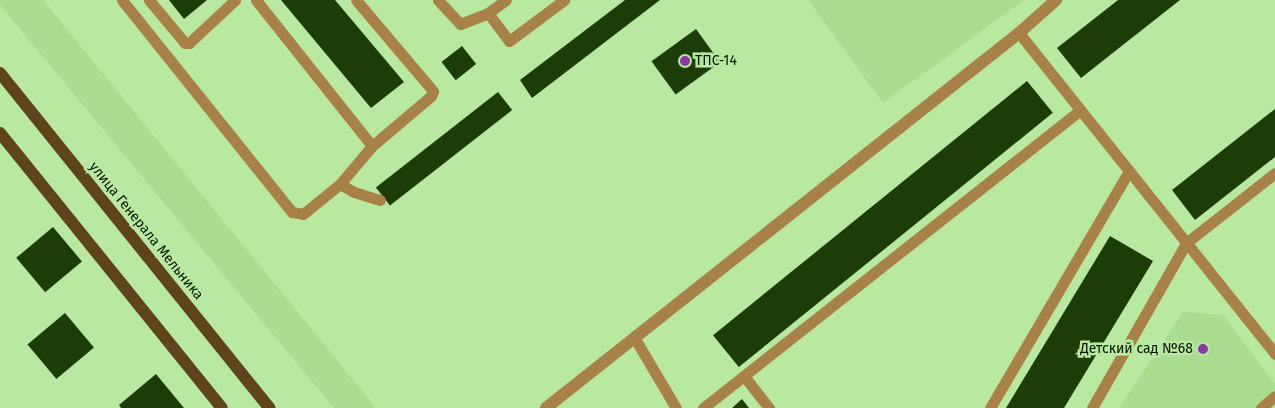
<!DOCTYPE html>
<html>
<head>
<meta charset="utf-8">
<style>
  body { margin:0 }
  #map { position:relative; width:1275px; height:408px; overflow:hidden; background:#b9e8a1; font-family:"Fira Sans",sans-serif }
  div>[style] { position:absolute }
  .built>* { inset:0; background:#abdd91 }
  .building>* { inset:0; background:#1d3c08; transform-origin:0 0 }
  .service>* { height:11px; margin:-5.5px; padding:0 5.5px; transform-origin:5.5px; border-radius:5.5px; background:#a88149 }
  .minor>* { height:12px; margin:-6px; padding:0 6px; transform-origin:6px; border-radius:6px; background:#a88149 }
  .primary>* { height:12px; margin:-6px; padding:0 6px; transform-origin:6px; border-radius:6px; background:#5e441c }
  .dots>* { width:14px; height:14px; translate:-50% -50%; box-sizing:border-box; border:2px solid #b9e8a1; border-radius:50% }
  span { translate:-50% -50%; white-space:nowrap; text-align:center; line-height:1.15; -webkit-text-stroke:5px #b9e8a1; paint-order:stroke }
  .poi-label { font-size:14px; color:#061600 }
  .left { translate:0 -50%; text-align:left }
  .right { translate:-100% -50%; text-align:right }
  .street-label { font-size:14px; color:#061600 }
</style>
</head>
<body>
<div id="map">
  <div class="built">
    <div style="clip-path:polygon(0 0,43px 0,376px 408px,334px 408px,0 5px)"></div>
    <div style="clip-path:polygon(808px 0,1024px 0,883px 103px)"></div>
    <div style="clip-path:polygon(1183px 312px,1223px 315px,1275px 384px,1275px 408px,1119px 408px)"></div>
  </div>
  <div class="building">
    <div style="clip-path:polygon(169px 0,207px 0,184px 19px)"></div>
    <div style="clip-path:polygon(281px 0,335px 0,404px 82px,371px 108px)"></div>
    <div style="clip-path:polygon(625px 0,660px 0,532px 98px,520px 80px)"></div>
    <div style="clip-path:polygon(1118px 0,1180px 0,1081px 78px,1057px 48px)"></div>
    <div style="left:696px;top:29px;width:41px;height:55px;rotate:54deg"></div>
    <div style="left:462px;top:46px;width:23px;height:26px;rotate:52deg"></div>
    <div style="left:1027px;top:81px;width:41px;height:404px;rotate:51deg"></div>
    <div style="left:498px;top:92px;width:23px;height:155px;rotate:52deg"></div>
    <div style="clip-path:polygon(1275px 109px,1275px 157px,1195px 220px,1172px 190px)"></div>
    <div style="left:53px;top:227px;width:45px;height:48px;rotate:50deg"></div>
    <div style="clip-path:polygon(1110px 236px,1153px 261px,1064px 408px,1006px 408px)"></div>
    <div style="left:65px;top:313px;width:45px;height:49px;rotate:50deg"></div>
    <div style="clip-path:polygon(156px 374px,184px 408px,121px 408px,119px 405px)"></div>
    <div style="clip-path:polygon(742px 399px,749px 408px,732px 408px)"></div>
  </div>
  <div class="service">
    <div style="left:122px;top:0;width:272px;rotate:51.3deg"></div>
    <div style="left:292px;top:212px;width:11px;rotate:10deg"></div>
    <div style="left:303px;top:214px;width:48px;rotate:-39deg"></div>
    <div style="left:340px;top:184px;width:16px;rotate:30deg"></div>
    <div style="left:354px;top:192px;width:27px;rotate:17deg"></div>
    <div style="left:149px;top:0;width:56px;rotate:50.1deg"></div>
    <div style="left:185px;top:43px;width:4px"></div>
    <div style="left:189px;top:43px;width:63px;rotate:-43.1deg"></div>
    <div style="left:256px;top:0;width:186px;rotate:51.5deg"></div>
    <div style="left:372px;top:146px;width:77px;rotate:-40.3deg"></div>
    <div style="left:431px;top:96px;width:5px;rotate:-68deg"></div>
    <div style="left:433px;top:91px;width:119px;rotate:-130.2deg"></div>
    <div style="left:438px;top:0;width:33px;rotate:47deg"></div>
    <div style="left:460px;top:24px;width:30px;rotate:-21deg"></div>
    <div style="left:488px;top:13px;width:22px;rotate:-36deg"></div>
    <div style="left:488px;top:13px;width:35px;rotate:53deg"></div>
    <div style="left:509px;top:41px;width:69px;rotate:-36.7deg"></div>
    <div style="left:1019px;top:33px;width:411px;rotate:51.4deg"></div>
    <div style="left:340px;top:184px;width:50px;rotate:-49.9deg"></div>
    <div style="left:634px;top:337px;width:82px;rotate:59.4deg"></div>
    <div style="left:744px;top:376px;width:41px;rotate:52deg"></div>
    <div style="left:703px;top:408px;width:481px;rotate:-38.3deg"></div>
    <div style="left:990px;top:408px;width:275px;rotate:-59.6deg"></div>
    <div style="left:1092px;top:408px;width:190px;rotate:-60.3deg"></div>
    <div style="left:1186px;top:243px;width:113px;rotate:-38.2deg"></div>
    <div style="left:1261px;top:408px;width:18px;rotate:-41deg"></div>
  </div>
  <div class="minor">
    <div style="left:546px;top:408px;width:604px;rotate:-38.41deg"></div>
    <div style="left:1019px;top:33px;width:50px;rotate:-41.7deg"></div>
  </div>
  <div class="primary">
    <div style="left:0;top:73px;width:430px;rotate:51.2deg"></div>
    <div style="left:0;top:133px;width:353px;rotate:51.1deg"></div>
  </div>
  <div class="dots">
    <div style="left:685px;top:61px;background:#8837a6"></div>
    <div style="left:1203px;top:349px;background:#8837a6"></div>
  </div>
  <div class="poi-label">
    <span class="left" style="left:695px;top:61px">ТПС-14</span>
    <span class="right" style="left:1193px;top:349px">Детский сад №68</span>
  </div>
  <div class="street-label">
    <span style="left:146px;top:231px;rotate:51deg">улица Генерала Мельника</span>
  </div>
</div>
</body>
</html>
